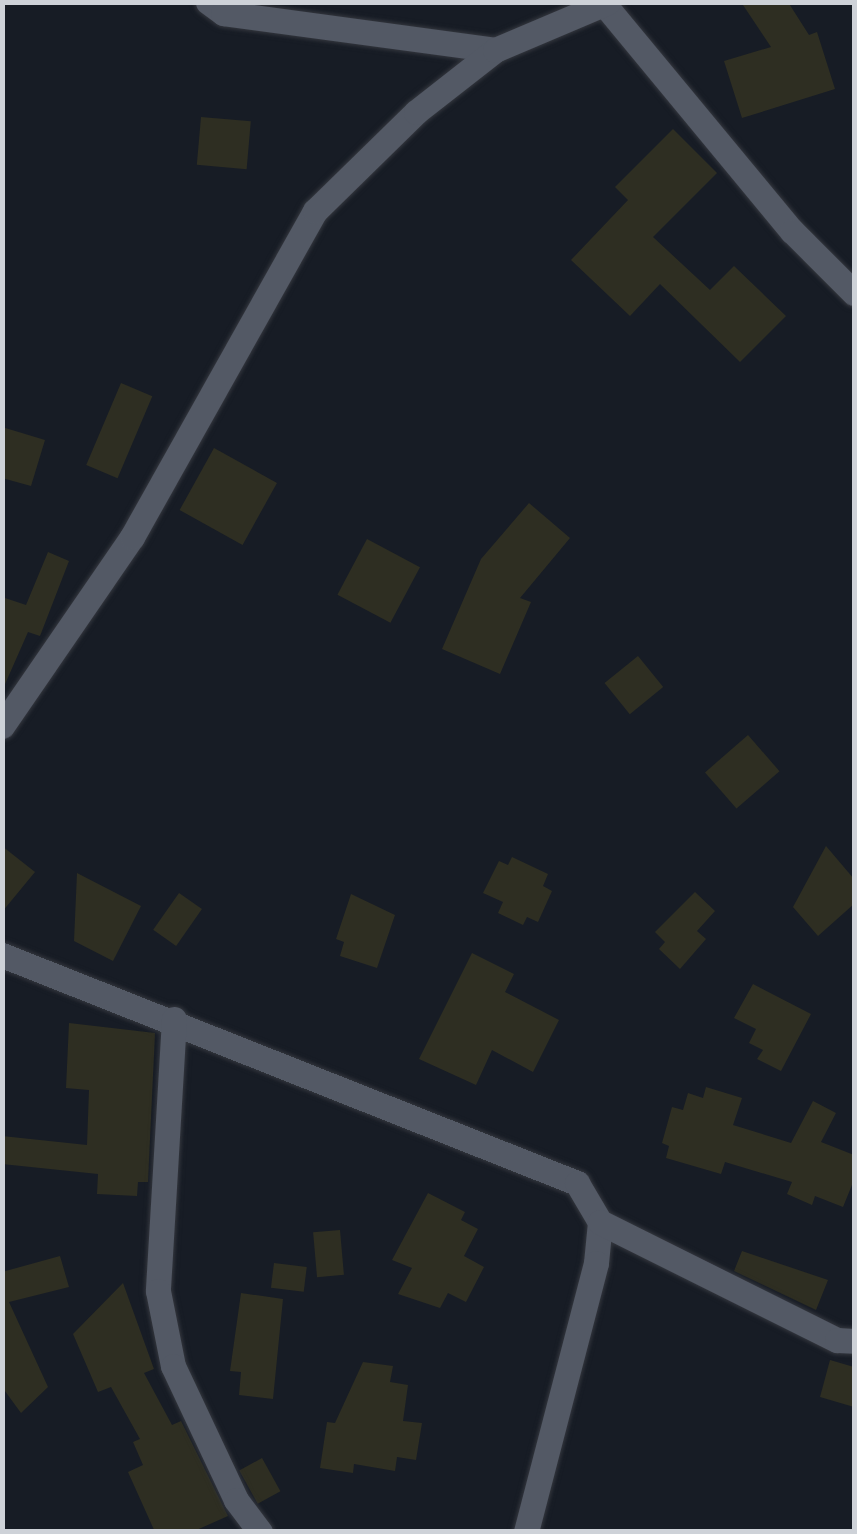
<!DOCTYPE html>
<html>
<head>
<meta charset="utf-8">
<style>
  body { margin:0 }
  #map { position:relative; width:857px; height:1534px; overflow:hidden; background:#171c25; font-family:Helvetica,sans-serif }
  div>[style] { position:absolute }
  .building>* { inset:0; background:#2e2e22; transform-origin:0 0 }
  .roads { filter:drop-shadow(0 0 2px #34373e) drop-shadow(0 0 2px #34373e) }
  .minor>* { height:25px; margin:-12.5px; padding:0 12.5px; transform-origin:12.5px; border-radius:12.5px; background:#535965 }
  span { translate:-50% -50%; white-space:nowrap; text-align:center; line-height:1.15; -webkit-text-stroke:10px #05070a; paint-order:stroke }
  .frame { position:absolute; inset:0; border:5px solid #ced2d8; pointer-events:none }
</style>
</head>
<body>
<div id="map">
  <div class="building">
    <div style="clip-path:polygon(741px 2px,788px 2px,809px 35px,817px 32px,835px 89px,742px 118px,724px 61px,771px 47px)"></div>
    <div style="left:201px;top:117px;width:50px;height:48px;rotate:5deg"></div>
    <div style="clip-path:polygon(673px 129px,717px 173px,653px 237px,710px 290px,734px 266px,786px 316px,740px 362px,660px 284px,630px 316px,571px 260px,628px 200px,615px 187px)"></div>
    <div style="left:121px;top:383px;width:34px;height:89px;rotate:23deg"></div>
    <div style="clip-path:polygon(2px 427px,45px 440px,31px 486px,2px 478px)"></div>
    <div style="left:214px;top:448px;width:72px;height:71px;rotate:29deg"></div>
    <div style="clip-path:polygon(529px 503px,570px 538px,520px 598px,531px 602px,500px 674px,442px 649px,481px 559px)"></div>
    <div style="left:367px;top:539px;width:60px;height:63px;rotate:28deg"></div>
    <div style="clip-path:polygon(48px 552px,69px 561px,40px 636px,28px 632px,2px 691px,2px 597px,26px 605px)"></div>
    <div style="left:638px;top:656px;width:40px;height:43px;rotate:51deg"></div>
    <div style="left:748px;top:735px;width:48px;height:57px;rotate:49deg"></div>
    <div style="clip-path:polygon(2px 846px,35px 872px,2px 912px)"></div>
    <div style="clip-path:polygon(826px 846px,854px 879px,854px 904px,818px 936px,793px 907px)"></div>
    <div style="clip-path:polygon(512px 857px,548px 874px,543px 886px,552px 891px,538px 922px,527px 917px,523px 925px,498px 913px,503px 902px,483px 893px,499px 861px,508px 865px)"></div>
    <div style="clip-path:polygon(77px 873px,141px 906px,113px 961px,74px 941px)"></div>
    <div style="clip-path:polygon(695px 892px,715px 911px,697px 931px,706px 939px,680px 969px,659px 949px,665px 942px,655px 932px)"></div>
    <div style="left:179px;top:893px;width:28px;height:45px;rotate:35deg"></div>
    <div style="clip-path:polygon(351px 894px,395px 915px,377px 968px,340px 956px,344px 942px,336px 939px)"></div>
    <div style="clip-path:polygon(472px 953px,514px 974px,505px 992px,559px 1020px,533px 1072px,492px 1050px,476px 1085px,419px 1059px)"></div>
    <div style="clip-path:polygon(753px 984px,811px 1014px,781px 1071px,757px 1059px,763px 1050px,749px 1043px,756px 1029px,734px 1018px)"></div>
    <div style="clip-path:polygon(69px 1023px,155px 1033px,148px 1182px,138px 1182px,137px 1196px,97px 1194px,98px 1174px,2px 1164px,2px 1136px,87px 1145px,89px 1090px,66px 1088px)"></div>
    <div style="clip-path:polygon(706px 1087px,742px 1098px,733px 1125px,791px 1143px,813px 1101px,836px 1113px,821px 1142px,854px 1155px,854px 1180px,843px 1207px,815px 1196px,812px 1205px,787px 1194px,792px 1182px,725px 1162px,721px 1174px,666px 1158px,669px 1146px,662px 1143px,672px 1107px,683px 1110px,688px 1093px,703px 1098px)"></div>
    <div style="clip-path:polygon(428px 1193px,465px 1212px,461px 1220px,478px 1229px,464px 1256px,484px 1267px,466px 1302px,448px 1293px,440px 1308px,398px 1294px,412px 1268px,392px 1260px)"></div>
    <div style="left:340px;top:1230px;width:45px;height:27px;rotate:85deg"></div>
    <div style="clip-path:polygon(742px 1251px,828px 1280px,816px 1310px,734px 1271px)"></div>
    <div style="clip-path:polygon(60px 1256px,69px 1287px,9px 1302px,48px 1387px,21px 1413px,2px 1387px,2px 1272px)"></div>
    <div style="left:274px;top:1263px;width:33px;height:25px;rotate:7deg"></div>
    <div style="clip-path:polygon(123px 1283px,154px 1369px,144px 1373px,172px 1425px,181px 1421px,228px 1516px,192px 1532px,155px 1532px,128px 1472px,143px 1465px,133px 1442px,140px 1439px,111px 1387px,98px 1392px,73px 1334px)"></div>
    <div style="clip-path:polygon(241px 1293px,283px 1299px,273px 1399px,239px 1395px,241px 1372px,230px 1371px)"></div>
    <div style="clip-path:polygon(830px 1360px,854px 1367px,854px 1407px,820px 1397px)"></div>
    <div style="clip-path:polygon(363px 1362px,393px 1366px,390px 1382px,408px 1385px,403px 1421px,422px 1423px,416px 1460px,397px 1457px,395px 1471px,354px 1464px,353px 1473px,320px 1468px,327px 1422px,335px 1423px)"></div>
    <div style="left:262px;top:1458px;width:38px;height:26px;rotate:61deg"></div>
  </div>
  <div class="roads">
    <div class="minor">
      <div style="left:208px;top:2px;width:19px;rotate:36deg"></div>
      <div style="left:223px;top:13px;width:275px;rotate:7.7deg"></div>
      <div style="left:604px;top:4px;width:295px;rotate:50.4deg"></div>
      <div style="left:792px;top:231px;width:88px;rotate:45deg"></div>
      <div style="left:2px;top:726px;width:229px;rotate:-55.5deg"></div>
      <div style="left:132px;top:537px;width:374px;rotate:-60.7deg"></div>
      <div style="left:315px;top:211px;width:141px;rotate:-44.4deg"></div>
      <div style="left:416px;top:112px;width:100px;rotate:-38.1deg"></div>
      <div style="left:495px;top:50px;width:123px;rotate:-23deg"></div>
      <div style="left:2px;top:955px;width:619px;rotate:21.63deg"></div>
      <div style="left:577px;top:1183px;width:45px;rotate:59.5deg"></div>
      <div style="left:600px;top:1222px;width:41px;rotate:95.6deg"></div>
      <div style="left:596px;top:1263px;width:278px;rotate:104.6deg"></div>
      <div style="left:174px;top:1019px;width:272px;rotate:93.4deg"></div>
      <div style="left:158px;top:1291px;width:76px;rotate:78.7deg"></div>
      <div style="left:173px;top:1366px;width:148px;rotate:64.8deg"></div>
      <div style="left:236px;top:1500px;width:40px;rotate:53deg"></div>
      <div style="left:600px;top:1222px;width:265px;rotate:26.5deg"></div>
      <div style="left:837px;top:1340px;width:17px;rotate:3deg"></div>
    </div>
  </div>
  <div class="frame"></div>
</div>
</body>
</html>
